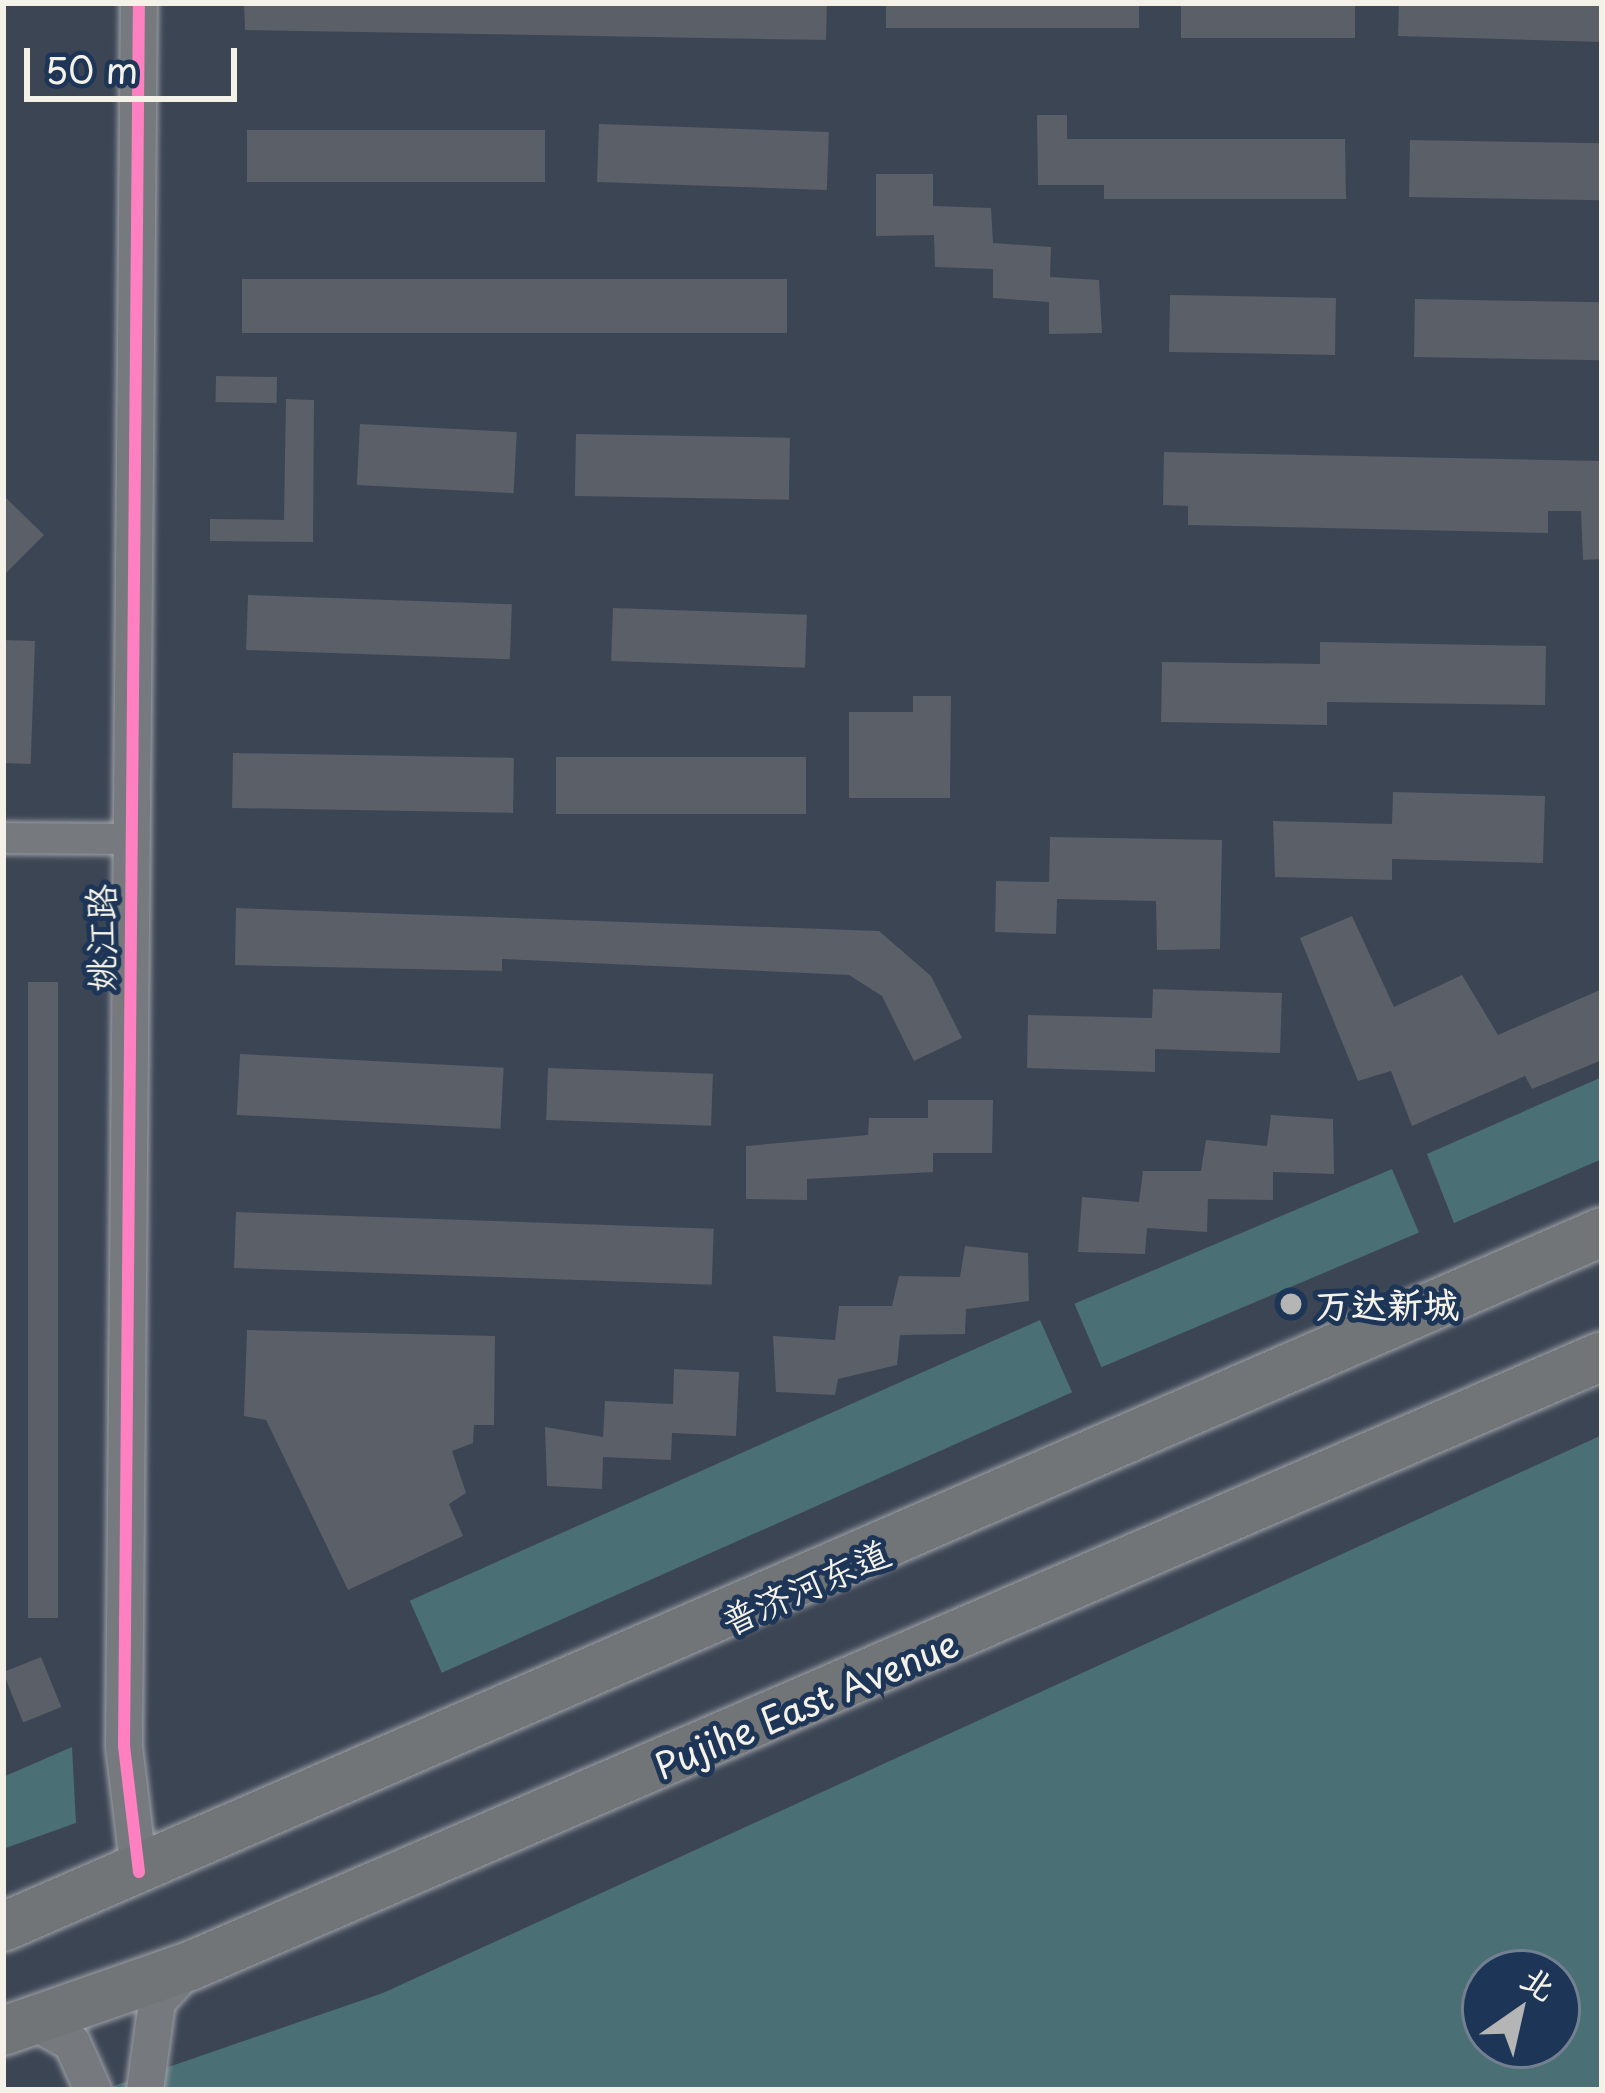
<!DOCTYPE html>
<html>
<head>
<meta charset="utf-8">
<style>
  body { margin:0 }
  #map { position:relative; width:1605px; height:2093px; overflow:hidden; background:#3c4554; font-family:"Playpen Sans","LXGW WenKai TC",sans-serif }
  div>[style] { position:absolute }
  .green>* { inset:0; background:#4a6f74; transform-origin:0 0 }
  .building>* { inset:0; background:#5b5f67; transform-origin:0 0 }
  .roads { filter:drop-shadow(0 0 3px #9fa2a8) drop-shadow(0 0 3px #9fa2a8) }
  .minor>* { height:30px; margin:-15px; padding:0 15px; transform-origin:15px; border-radius:15px; background:#767a7f }
  .tertiary>* { height:36px; margin:-18px; padding:0 18px; transform-origin:18px; border-radius:18px; background:#767a7f }
  .primary>* { height:48px; margin:-24px; padding:0 24px; transform-origin:24px; border-radius:24px; background:#717578 }
  .cycleway>* { height:12px; margin:-6px; padding:0 6px; transform-origin:6px; border-radius:6px; background:#ff80c0 }
  .dots>* { width:33px; height:33px; translate:-50% -50%; box-sizing:border-box; border:6px solid #1d3557; border-radius:50% }
  span { translate:-50% -50%; white-space:nowrap; text-align:center; line-height:1.15; -webkit-text-stroke:10px #1d3557; paint-order:stroke }
  .street-label { font-size:36px; color:#f4f1e8 }
  .poi-label { font-size:36px; color:#f4f1e8; font-weight:700 }
  .left { translate:0 -50%; text-align:left }
  .frame { position:absolute; inset:0; border:6px solid #f4f1e8; pointer-events:none }
  .north { position:absolute; left:1461px; top:1949px; width:120px; height:120px; box-sizing:border-box; background:#1d3557; border:3px solid #738091; border-radius:50%; rotate:34deg; font-size:33px; font-weight:700; line-height:48px; text-align:center; color:#f4f1e8 }
  .north::after { content:''; display:block; margin:auto; width:42px; height:54px; background:#b4b5b4; clip-path:polygon(50% 0,100% 100%,50% 72%,0 100%) }
  .scale { position:absolute; left:24px; top:48px; width:213px; height:54px; box-sizing:border-box; border:6px solid #f4f1e8; border-top:0; padding-left:15px; font-size:36px; line-height:42px; white-space:nowrap; color:#f4f1e8; -webkit-text-stroke:9px #1d3557; paint-order:stroke }
</style>
</head>
<body>
<div id="map">
  <div class="green">
    <div style="clip-path:polygon(1602px 1077px,1602px 1159px,1454px 1223px,1427px 1154px)"></div>
    <div style="left:1392px;top:1169px;width:69px;height:345px;rotate:67deg"></div>
    <div style="left:1040px;top:1320px;width:79px;height:690px;rotate:66deg"></div>
    <div style="clip-path:polygon(evenodd,1602px 1435px,1602px 2090px,102px 2090px,383px 1993px,1602px 1435px,1485px 1973px,1557px 1973px,1557px 2045px,1485px 2045px,1485px 1973px)"></div>
    <div style="clip-path:polygon(72px 1747px,76px 1823px,3px 1849px,3px 1777px)"></div>
  </div>
  <div class="building">
    <div style="clip-path:polygon(244px 3px,827px 3px,826px 40px,245px 30px)"></div>
    <div style="left:886px;top:3px;width:253px;height:25px"></div>
    <div style="left:1181px;top:3px;width:174px;height:35px"></div>
    <div style="clip-path:polygon(1399px 3px,1602px 3px,1602px 42px,1398px 36px)"></div>
    <div style="clip-path:polygon(1037px 115px,1067px 115px,1067px 139px,1345px 139px,1346px 199px,1104px 199px,1104px 185px,1038px 185px)"></div>
    <div style="left:599px;top:124px;width:230px;height:58px;rotate:2deg"></div>
    <div style="left:247px;top:130px;width:298px;height:52px"></div>
    <div style="left:1410px;top:140px;width:192px;height:57px;rotate:1deg"></div>
    <div style="clip-path:polygon(876px 174px,933px 174px,933px 206px,991px 208px,993px 243px,1051px 247px,1050px 277px,1099px 280px,1102px 333px,1049px 334px,1049px 302px,993px 298px,993px 269px,935px 267px,934px 235px,876px 236px)"></div>
    <div style="left:242px;top:279px;width:545px;height:54px"></div>
    <div style="left:1170px;top:295px;width:166px;height:57px;rotate:1deg"></div>
    <div style="left:1415px;top:299px;width:187px;height:58px;rotate:1deg"></div>
    <div style="left:216px;top:376px;width:61px;height:26px;rotate:1deg"></div>
    <div style="clip-path:polygon(286px 399px,314px 400px,313px 542px,210px 541px,210px 519px,284px 520px)"></div>
    <div style="left:360px;top:424px;width:157px;height:61px;rotate:3deg"></div>
    <div style="left:576px;top:434px;width:214px;height:62px;rotate:1deg"></div>
    <div style="clip-path:polygon(1164px 452px,1602px 461px,1602px 559px,1583px 560px,1581px 511px,1548px 511px,1548px 533px,1188px 525px,1188px 506px,1163px 505px)"></div>
    <div style="clip-path:polygon(3px 495px,44px 535px,3px 576px)"></div>
    <div style="left:248px;top:595px;width:264px;height:55px;rotate:2deg"></div>
    <div style="left:613px;top:608px;width:194px;height:53px;rotate:2deg"></div>
    <div style="left:3px;top:640px;width:32px;height:123px;rotate:2deg"></div>
    <div style="clip-path:polygon(1320px 642px,1546px 646px,1545px 705px,1327px 702px,1327px 725px,1161px 722px,1162px 662px,1320px 664px)"></div>
    <div style="clip-path:polygon(913px 696px,951px 696px,950px 798px,849px 798px,849px 712px,913px 712px)"></div>
    <div style="left:233px;top:753px;width:281px;height:55px;rotate:1deg"></div>
    <div style="left:556px;top:757px;width:250px;height:57px"></div>
    <div style="clip-path:polygon(1393px 792px,1545px 796px,1543px 863px,1392px 859px,1392px 880px,1275px 877px,1273px 821px,1392px 824px)"></div>
    <div style="clip-path:polygon(1050px 837px,1222px 840px,1220px 949px,1157px 950px,1156px 901px,1057px 899px,1056px 934px,995px 932px,996px 881px,1049px 882px)"></div>
    <div style="clip-path:polygon(236px 908px,879px 931px,931px 976px,962px 1038px,914px 1061px,882px 996px,849px 975px,502px 959px,502px 971px,235px 965px)"></div>
    <div style="clip-path:polygon(1352px 916px,1394px 1007px,1462px 975px,1498px 1035px,1602px 989px,1602px 1060px,1532px 1089px,1525px 1076px,1412px 1126px,1391px 1071px,1358px 1081px,1300px 938px)"></div>
    <div style="left:28px;top:982px;width:30px;height:636px"></div>
    <div style="clip-path:polygon(1153px 989px,1282px 993px,1280px 1053px,1155px 1049px,1155px 1072px,1027px 1068px,1028px 1015px,1152px 1018px)"></div>
    <div style="left:240px;top:1054px;width:264px;height:61px;rotate:3deg"></div>
    <div style="left:548px;top:1068px;width:165px;height:52px;rotate:2deg"></div>
    <div style="clip-path:polygon(928px 1100px,993px 1100px,992px 1153px,933px 1153px,933px 1172px,807px 1179px,807px 1200px,746px 1199px,746px 1146px,868px 1135px,869px 1118px,928px 1118px)"></div>
    <div style="clip-path:polygon(1271px 1115px,1333px 1119px,1334px 1174px,1273px 1172px,1273px 1200px,1208px 1199px,1207px 1232px,1147px 1228px,1145px 1254px,1078px 1252px,1082px 1197px,1139px 1202px,1143px 1171px,1201px 1171px,1206px 1140px,1267px 1146px)"></div>
    <div style="left:236px;top:1212px;width:478px;height:56px;rotate:2deg"></div>
    <div style="clip-path:polygon(965px 1246px,1028px 1253px,1029px 1301px,966px 1309px,965px 1334px,900px 1335px,897px 1365px,838px 1379px,835px 1395px,776px 1392px,773px 1336px,835px 1340px,839px 1306px,892px 1306px,899px 1276px,960px 1277px)"></div>
    <div style="clip-path:polygon(247px 1330px,495px 1336px,494px 1425px,474px 1425px,473px 1443px,452px 1451px,466px 1493px,449px 1504px,463px 1536px,348px 1590px,266px 1420px,244px 1416px)"></div>
    <div style="clip-path:polygon(674px 1369px,739px 1372px,736px 1436px,672px 1433px,671px 1460px,603px 1457px,602px 1489px,547px 1486px,545px 1427px,603px 1437px,605px 1401px,673px 1404px)"></div>
    <div style="left:41px;top:1657px;width:54px;height:41px;rotate:68deg"></div>
  </div>
  <div class="roads">
    <div class="minor">
      <div style="left:3px;top:838px;width:128px;rotate:0.4deg"></div>
    </div>
    <div class="tertiary">
      <div style="left:139px;top:1872px;width:127px;rotate:-96.8deg"></div>
      <div style="left:124px;top:1746px;width:1743px;rotate:-89.51deg"></div>
      <div style="left:33px;top:2021px;width:45px;rotate:29.4deg"></div>
      <div style="left:72px;top:2043px;width:51px;rotate:65.9deg"></div>
      <div style="left:145px;top:2090px;width:89px;rotate:-82.2deg"></div>
      <div style="left:157px;top:2002px;width:45px;rotate:-47.7deg"></div>
    </div>
    <div class="primary">
      <div style="left:3px;top:1927px;width:1744px;rotate:-23.49deg"></div>
      <div style="left:3px;top:2031px;width:198px;rotate:-19.2deg"></div>
      <div style="left:190px;top:1966px;width:1538px;rotate:-23.36deg"></div>
    </div>
  </div>
  <div class="cycleway">
    <div style="left:139px;top:1872px;width:127px;rotate:-96.8deg"></div>
    <div style="left:124px;top:1746px;width:1743px;rotate:-89.51deg"></div>
  </div>
  <div class="dots">
    <div style="left:1291px;top:1304px;background:#b4b5b4"></div>
  </div>
  <div class="street-label">
    <span style="left:100px;top:938px;rotate:-90deg">姚江路</span>
    <span style="left:805px;top:1586px;rotate:-24deg">普济河东道</span>
    <span style="left:806px;top:1704px;rotate:-23deg">Pujihe East Avenue</span>
  </div>
  <div class="poi-label">
    <span class="left" style="left:1315px;top:1304px">万达新城</span>
  </div>
  <div class="frame"></div>
  <div class="north">北</div>
  <div class="scale">50 m</div>
</div>
</body>
</html>
